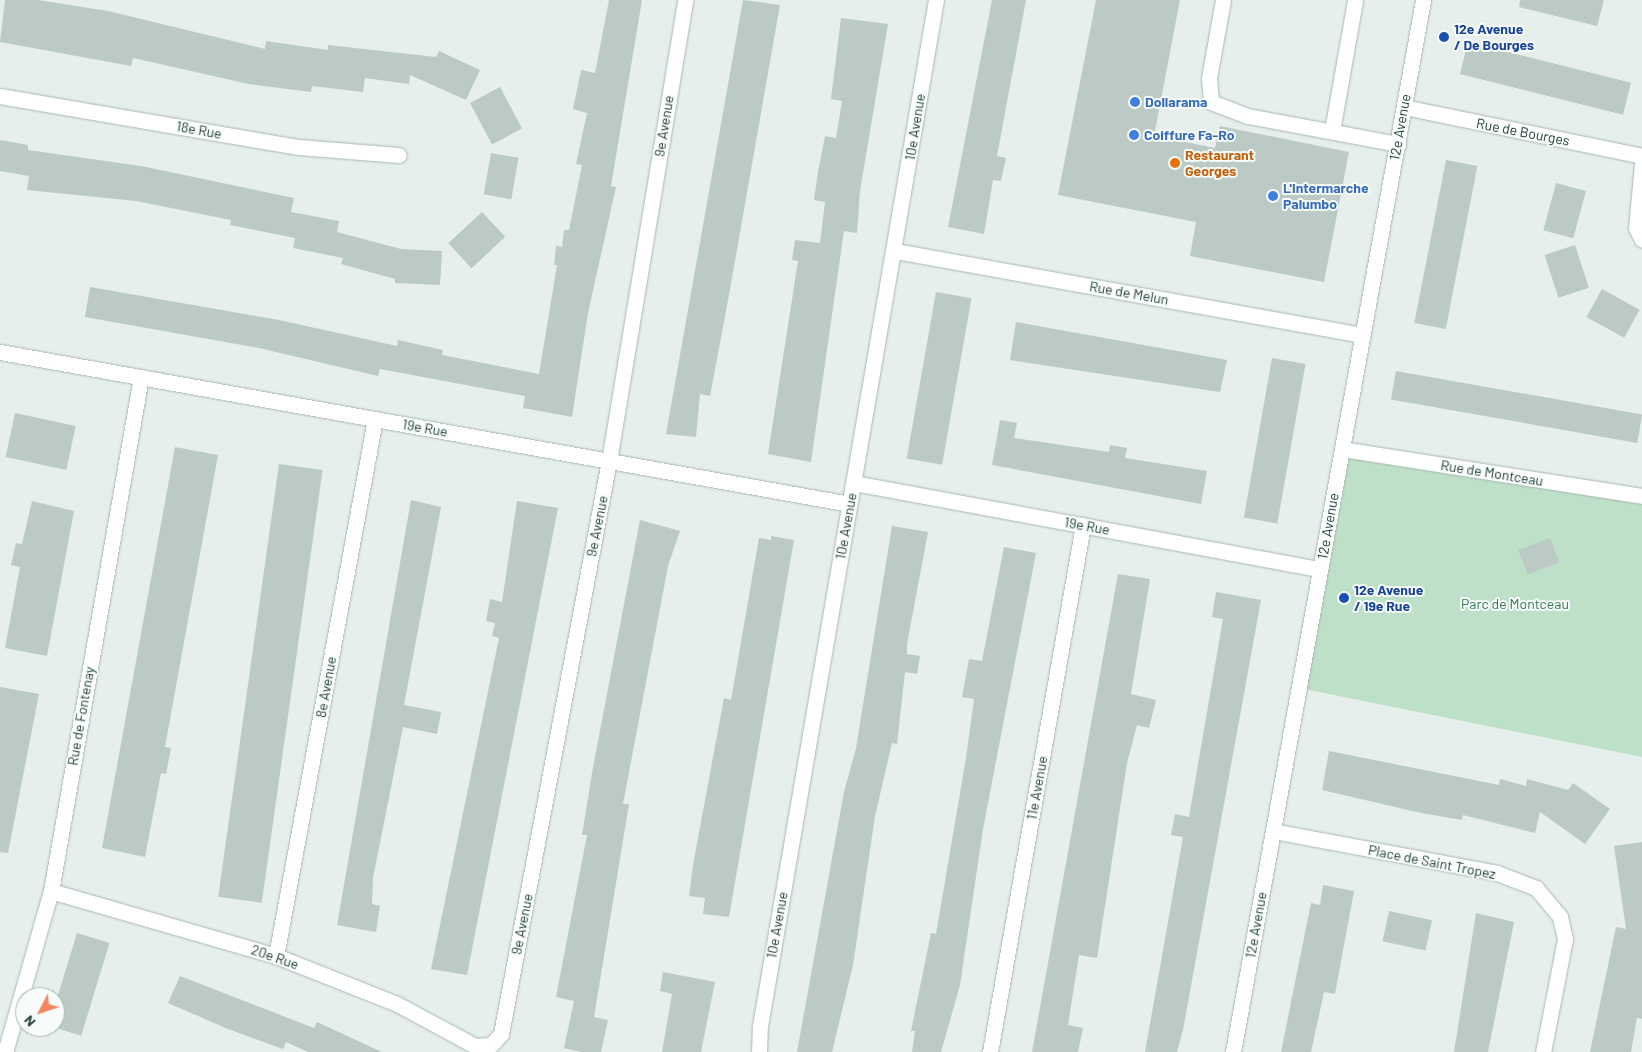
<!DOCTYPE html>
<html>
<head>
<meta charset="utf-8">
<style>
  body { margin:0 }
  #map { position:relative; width:1642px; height:1052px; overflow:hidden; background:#e6efeb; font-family:Barlow,sans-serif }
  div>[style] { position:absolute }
  .green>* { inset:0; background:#bfe0c8 }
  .building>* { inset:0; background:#bbcac4; transform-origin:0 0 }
  .roads { filter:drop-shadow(0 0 1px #a8b8b2) drop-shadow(0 0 1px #a8b8b2) }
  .minor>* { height:15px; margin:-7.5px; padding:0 7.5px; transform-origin:7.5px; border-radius:7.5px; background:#fff }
  .dots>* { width:14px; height:14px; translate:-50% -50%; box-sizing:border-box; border:2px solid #f7fbf9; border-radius:50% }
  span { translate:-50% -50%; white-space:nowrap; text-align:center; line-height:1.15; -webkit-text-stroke:4px #f7fbf9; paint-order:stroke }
  .transit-label { font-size:14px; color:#164399; font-weight:700 }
  .left { translate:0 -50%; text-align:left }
  .shop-label { font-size:14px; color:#366cbe; font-weight:700 }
  .street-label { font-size:14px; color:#24423a }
  .food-label { font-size:14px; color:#c56008; font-weight:700 }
  .park-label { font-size:14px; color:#2d7a4b }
  .north { position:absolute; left:15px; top:987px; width:50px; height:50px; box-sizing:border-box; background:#f7fbf9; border:1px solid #a3b1ad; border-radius:50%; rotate:229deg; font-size:14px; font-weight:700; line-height:20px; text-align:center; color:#24423a }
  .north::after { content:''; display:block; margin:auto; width:18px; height:22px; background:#f4845f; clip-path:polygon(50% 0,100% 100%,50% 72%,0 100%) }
</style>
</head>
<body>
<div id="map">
  <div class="green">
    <div style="clip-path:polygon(1342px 449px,1642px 496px,1642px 757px,1299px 688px)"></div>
  </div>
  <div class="building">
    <div style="clip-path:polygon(5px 0,38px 0,108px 11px,265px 49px,266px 41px,328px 50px,328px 45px,436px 57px,439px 51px,480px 70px,466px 100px,410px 75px,409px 84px,365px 78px,363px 92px,312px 86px,311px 92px,249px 84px,133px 58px,131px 66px,0 42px)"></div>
    <div style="clip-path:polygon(609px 0,642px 0,611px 186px,616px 187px,588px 313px,572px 417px,523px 408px,525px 396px,380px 369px,378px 376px,259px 348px,85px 317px,90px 287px,279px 320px,397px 346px,398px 340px,443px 350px,442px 355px,539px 374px,557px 265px,554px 265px,556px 246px,562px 247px,564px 230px,569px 230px,582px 165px,576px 164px,587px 113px,573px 109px,581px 70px,595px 73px)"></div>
    <div style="clip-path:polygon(743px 0,780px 5px,729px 295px,710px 396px,700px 394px,696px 437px,666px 434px)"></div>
    <div style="clip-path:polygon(992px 0,1026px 0,997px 156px,1006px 158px,1001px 181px,993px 180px,984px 234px,948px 227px)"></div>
    <div style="clip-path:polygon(1096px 0,1180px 0,1154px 136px,1215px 148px,1220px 126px,1349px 152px,1324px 282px,1190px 256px,1196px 222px,1058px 195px)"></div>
    <div style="clip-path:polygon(1520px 0,1604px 0,1597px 26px,1519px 7px)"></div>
    <div style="clip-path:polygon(841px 18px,888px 24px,860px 191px,857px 233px,844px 231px,811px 462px,768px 454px,798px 261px,792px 260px,795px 240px,820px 243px,825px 202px,814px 200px,818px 172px,825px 136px,836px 138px,842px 101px,831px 99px)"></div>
    <div style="left:1468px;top:42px;width:168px;height:33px;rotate:14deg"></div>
    <div style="left:500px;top:87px;width:47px;height:34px;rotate:62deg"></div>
    <div style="clip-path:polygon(0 140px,28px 145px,28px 150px,141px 166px,294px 198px,291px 212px,339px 221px,337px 232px,401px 249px,442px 251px,440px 285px,395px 283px,395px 279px,341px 264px,343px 258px,293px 248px,295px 238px,230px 225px,231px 220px,136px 201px,27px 190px,29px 176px,0 171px)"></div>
    <div style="left:491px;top:153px;width:28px;height:42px;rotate:10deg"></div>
    <div style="left:1446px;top:160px;width:32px;height:166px;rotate:11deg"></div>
    <div style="left:1556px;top:183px;width:31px;height:49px;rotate:15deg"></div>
    <div style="left:482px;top:212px;width:34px;height:46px;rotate:47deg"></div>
    <div style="left:1575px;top:245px;width:45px;height:32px;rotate:72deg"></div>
    <div style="left:1602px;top:289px;width:43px;height:32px;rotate:29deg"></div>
    <div style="left:936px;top:292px;width:36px;height:169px;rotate:10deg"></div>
    <div style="clip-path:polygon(1016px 322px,1227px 360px,1220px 392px,1010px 360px)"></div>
    <div style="left:1272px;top:358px;width:34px;height:162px;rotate:10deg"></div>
    <div style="left:1396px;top:371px;width:250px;height:29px;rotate:10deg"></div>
    <div style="left:15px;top:413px;width:62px;height:45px;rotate:12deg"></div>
    <div style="clip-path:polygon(1000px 420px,1017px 423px,1014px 438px,1109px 452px,1110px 445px,1127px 448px,1125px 458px,1207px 471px,1201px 504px,992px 465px)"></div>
    <div style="clip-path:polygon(175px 447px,218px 455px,165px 747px,171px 748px,166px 774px,161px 773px,145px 857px,102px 848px)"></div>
    <div style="left:279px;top:464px;width:44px;height:437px;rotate:8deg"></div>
    <div style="clip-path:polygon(411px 500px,441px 507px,404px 705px,441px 712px,437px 734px,403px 727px,373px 878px,372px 904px,380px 906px,376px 932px,337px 925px)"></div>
    <div style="clip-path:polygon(32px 501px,74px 511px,47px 656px,5px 648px,20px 567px,11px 565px,16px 543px,22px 544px)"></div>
    <div style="clip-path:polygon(517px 501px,558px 508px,467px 975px,431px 969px,499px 638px,492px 636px,495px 623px,486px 621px,490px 599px,502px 602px)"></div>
    <div style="clip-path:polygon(640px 520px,680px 531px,668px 566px,623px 804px,629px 804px,594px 1017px,608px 1020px,601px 1052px,581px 1052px,564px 1048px,574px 1001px,556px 997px,587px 835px,582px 835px,592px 773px)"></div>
    <div style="clip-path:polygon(892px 526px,928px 532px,907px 644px,907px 654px,920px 656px,917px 674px,905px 672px,897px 744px,892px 743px,875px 816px,853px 965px,832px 1052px,797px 1052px,844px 792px,856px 748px)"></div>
    <div style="clip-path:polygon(771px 536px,794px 540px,729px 917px,703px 914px,705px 898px,689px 896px,693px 865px,724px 698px,731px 700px,759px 538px,771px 540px)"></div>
    <div style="left:1550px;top:538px;width:26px;height:34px;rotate:69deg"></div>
    <div style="clip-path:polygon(1004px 547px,1036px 553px,983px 829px,960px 985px,941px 1052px,912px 1052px,915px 1031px,911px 1031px,931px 933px,936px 934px,966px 758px,974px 699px,962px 697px,969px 659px,982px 661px)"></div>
    <div style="clip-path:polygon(1118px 574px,1150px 579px,1131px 694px,1156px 700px,1149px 728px,1137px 725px,1127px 763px,1097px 958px,1079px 955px,1068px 1025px,1083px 1028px,1078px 1052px,1032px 1052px)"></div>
    <div style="clip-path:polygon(1216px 592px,1261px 600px,1183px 1030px,1177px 1052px,1145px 1052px,1183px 837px,1171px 835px,1175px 814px,1189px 817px,1223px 619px,1212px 617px)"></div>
    <div style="clip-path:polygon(0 687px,39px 694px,8px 853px,0 852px)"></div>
    <div style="clip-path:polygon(1329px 751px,1499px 785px,1500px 779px,1526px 786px,1527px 779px,1568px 790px,1573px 783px,1610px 809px,1585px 844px,1540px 812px,1535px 833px,1463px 815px,1462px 820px,1421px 813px,1322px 790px)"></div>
    <div style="clip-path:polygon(1642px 842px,1642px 1019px,1637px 1018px,1631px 1052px,1590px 1052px,1616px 927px,1626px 929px,1614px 846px)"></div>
    <div style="clip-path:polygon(1323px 885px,1354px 891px,1335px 994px,1324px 992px,1311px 1052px,1281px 1052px,1311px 903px,1320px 905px)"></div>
    <div style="left:1389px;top:911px;width:44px;height:31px;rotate:12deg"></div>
    <div style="clip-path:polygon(1476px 913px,1514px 922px,1488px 1052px,1454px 1052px)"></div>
    <div style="left:77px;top:933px;width:34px;height:97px;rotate:17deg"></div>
    <div style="clip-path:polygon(663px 972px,715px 982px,701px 1052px,662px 1052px,672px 994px,660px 991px)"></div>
    <div style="clip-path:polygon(180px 976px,314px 1028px,317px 1022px,382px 1052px,308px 1052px,286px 1042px,283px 1049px,228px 1029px,168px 1003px)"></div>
  </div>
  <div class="roads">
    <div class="minor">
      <div style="left:1223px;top:0;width:79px;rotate:100.2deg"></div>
      <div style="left:1209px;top:78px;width:24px;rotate:85deg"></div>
      <div style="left:1211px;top:102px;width:40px;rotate:21deg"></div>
      <div style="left:1248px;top:116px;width:153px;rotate:10.6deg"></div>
      <div style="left:0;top:96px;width:303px;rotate:9.7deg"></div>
      <div style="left:299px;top:147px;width:100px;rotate:4.6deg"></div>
      <div style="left:1404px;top:107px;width:243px;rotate:11.6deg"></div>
      <div style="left:1332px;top:131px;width:133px;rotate:-80deg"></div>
      <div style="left:1642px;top:164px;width:64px;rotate:95.4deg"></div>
      <div style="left:1636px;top:228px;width:13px;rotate:63deg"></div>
      <div style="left:895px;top:251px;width:475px;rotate:10.2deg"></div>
      <div style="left:0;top:352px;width:863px;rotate:10.14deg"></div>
      <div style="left:1342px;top:449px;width:304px;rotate:8.9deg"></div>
      <div style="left:854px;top:483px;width:474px;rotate:10.5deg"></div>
      <div style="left:1273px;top:831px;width:228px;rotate:10.6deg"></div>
      <div style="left:1497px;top:873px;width:42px;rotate:21deg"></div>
      <div style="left:1536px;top:888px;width:38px;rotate:50deg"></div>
      <div style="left:1560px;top:917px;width:23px;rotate:77deg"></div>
      <div style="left:1565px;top:939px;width:115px;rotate:101deg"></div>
      <div style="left:51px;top:891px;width:234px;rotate:16.1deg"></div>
      <div style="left:276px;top:956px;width:130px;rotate:21.6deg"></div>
      <div style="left:397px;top:1004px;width:89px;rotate:28.3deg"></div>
      <div style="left:475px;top:1046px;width:16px;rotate:-4deg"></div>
      <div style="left:491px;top:1045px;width:15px;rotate:-48deg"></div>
      <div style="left:501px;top:1034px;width:583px;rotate:-79.33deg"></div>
      <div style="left:609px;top:461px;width:467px;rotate:-80.6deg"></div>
      <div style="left:276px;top:956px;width:546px;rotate:-79.55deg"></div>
      <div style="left:5px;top:1052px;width:167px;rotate:-74.1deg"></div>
      <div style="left:51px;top:891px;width:522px;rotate:-80.07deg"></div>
      <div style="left:759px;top:1052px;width:26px;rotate:-88deg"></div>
      <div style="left:760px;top:1026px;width:1041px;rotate:-80.27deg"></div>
      <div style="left:990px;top:1052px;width:535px;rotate:-79.99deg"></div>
      <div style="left:1233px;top:1052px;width:1069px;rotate:-79.76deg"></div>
    </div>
  </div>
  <div class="dots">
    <div style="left:1444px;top:37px;background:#1a4fb4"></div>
    <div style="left:1135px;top:102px;background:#3f7fe0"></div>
    <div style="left:1134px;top:135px;background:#3f7fe0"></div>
    <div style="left:1175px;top:163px;background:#e8710a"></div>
    <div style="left:1273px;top:196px;background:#3f7fe0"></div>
    <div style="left:1344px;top:598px;background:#1a4fb4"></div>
  </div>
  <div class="transit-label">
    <span class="left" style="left:1454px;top:37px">12e Avenue<br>/ De Bourges</span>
    <span class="left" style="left:1354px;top:598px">12e Avenue<br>/ 19e Rue</span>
  </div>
  <div class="shop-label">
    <span class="left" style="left:1145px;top:102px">Dollarama</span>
    <span class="left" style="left:1144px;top:135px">Coiffure Fa-Ro</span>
    <span class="left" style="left:1283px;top:196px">L'Intermarche<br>Palumbo</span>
  </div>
  <div class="street-label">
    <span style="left:664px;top:126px;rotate:-81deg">9e Avenue</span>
    <span style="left:915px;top:127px;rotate:-81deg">10e Avenue</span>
    <span style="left:1400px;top:127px;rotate:-80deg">12e Avenue</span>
    <span style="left:199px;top:130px;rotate:10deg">18e Rue</span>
    <span style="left:1523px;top:132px;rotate:11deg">Rue de Bourges</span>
    <span style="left:1129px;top:293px;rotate:10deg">Rue de Melun</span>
    <span style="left:425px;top:428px;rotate:10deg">19e Rue</span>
    <span style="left:1492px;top:473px;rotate:9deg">Rue de Montceau</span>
    <span style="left:597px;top:526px;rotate:-79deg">9e Avenue</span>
    <span style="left:846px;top:526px;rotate:-80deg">10e Avenue</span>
    <span style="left:1087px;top:526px;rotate:10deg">19e Rue</span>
    <span style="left:1328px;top:526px;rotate:-80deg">12e Avenue</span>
    <span style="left:326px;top:687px;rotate:-80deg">8e Avenue</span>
    <span style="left:81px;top:716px;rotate:-80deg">Rue de Fontenay</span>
    <span style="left:1037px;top:788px;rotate:-80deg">11e Avenue</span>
    <span style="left:1432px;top:862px;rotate:11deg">Place de Saint Tropez</span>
    <span style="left:522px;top:924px;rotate:-79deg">9e Avenue</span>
    <span style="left:777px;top:925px;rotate:-80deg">10e Avenue</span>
    <span style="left:1256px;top:925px;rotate:-80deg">12e Avenue</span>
    <span style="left:275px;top:957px;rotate:19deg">20e Rue</span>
  </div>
  <div class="food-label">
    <span class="left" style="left:1185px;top:163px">Restaurant<br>Georges</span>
  </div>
  <div class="park-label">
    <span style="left:1515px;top:604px">Parc de Montceau</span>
  </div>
  <div class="north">N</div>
</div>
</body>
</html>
